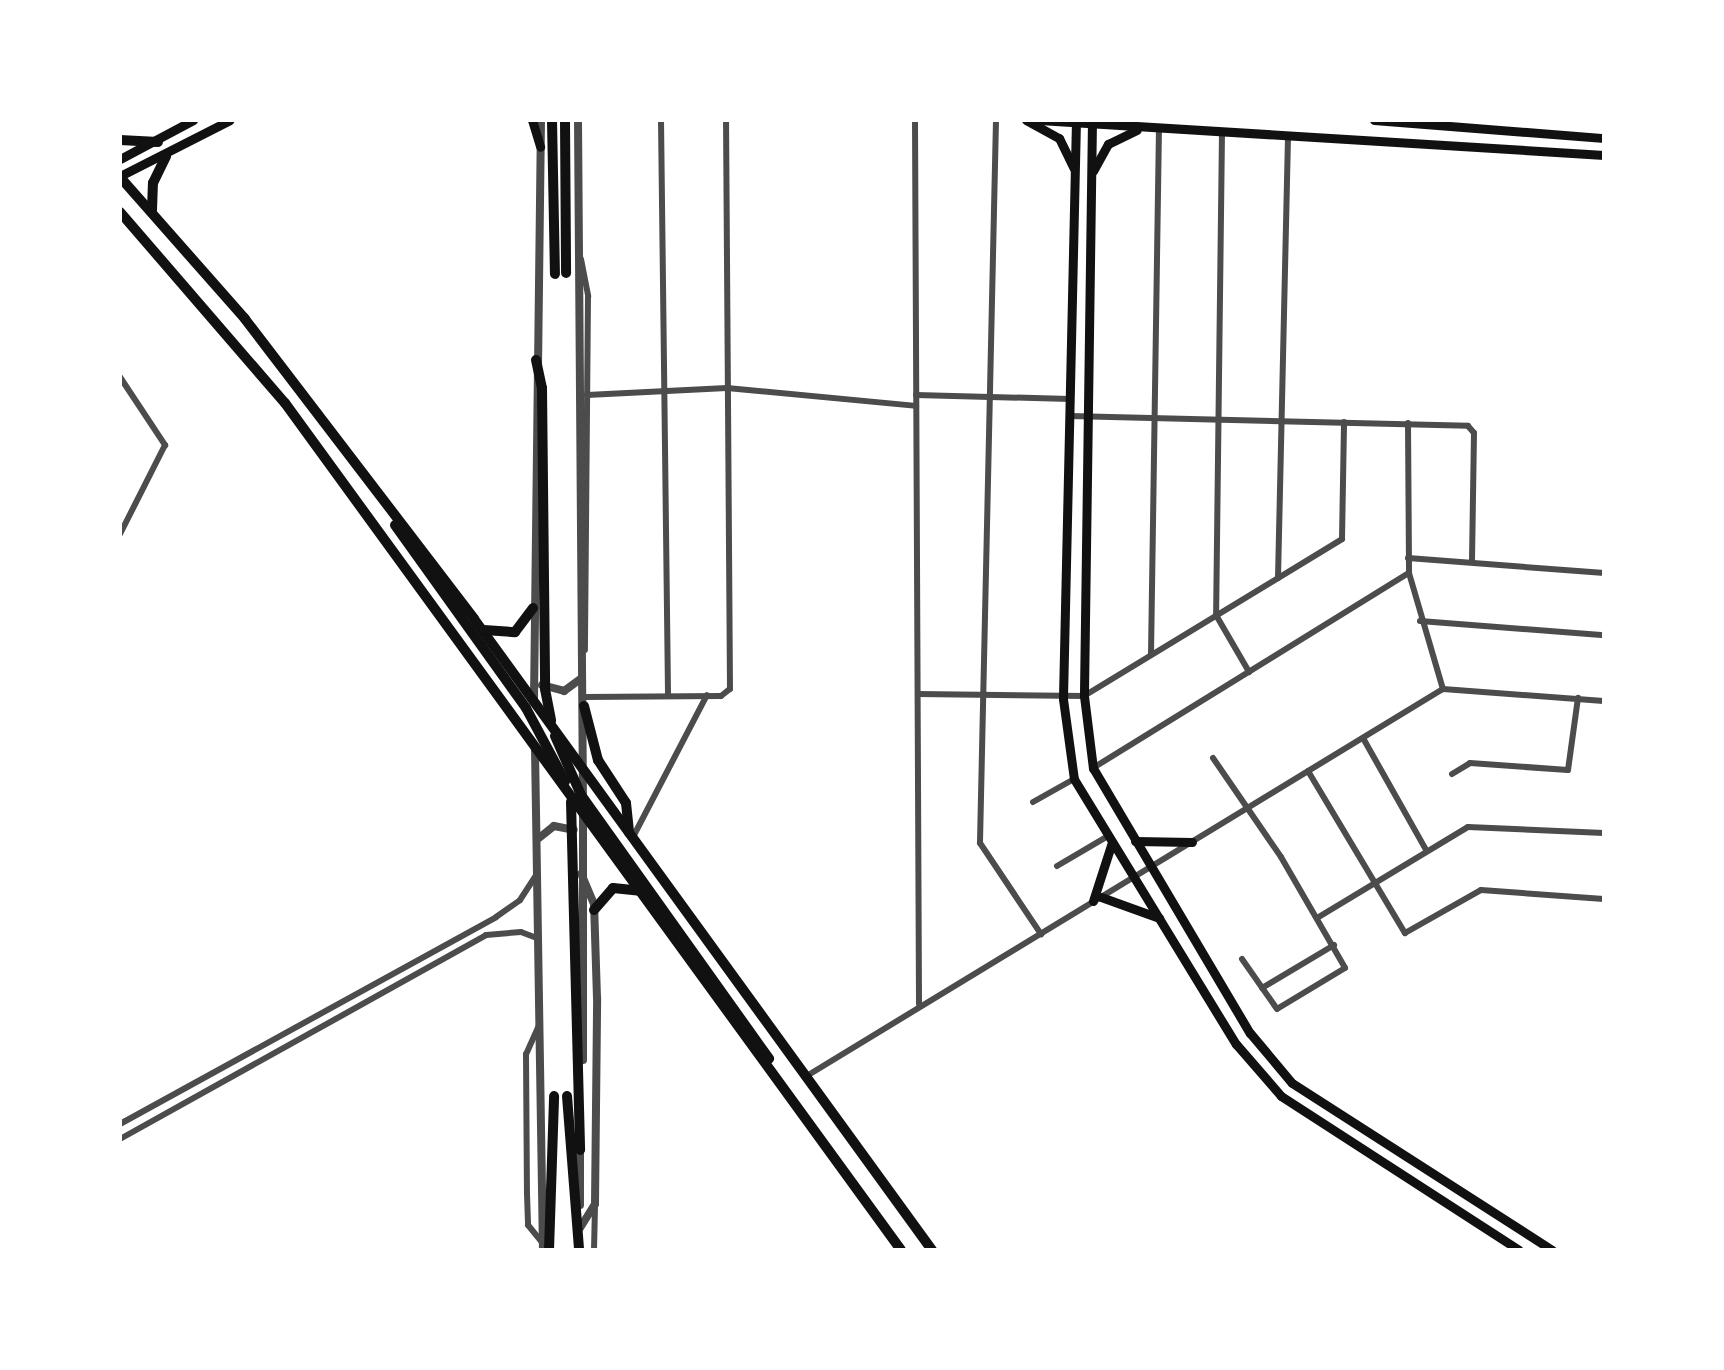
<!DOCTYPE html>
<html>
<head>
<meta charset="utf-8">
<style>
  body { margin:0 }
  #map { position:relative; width:1724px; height:1370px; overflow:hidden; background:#fff; font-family:Poppins,sans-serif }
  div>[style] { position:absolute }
  .minor>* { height:6px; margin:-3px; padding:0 3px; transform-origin:3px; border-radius:3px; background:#4c4c4c }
  .tertiary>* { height:8px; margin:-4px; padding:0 4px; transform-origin:4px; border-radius:4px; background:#4c4c4c }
  .secondary>* { height:9px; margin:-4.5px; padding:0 4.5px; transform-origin:4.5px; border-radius:4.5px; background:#111 }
  .primary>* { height:10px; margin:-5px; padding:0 5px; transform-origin:5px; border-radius:5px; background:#111 }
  span { translate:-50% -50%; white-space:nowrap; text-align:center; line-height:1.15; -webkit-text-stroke:10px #fff; paint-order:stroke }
  .frame { position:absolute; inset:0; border:122px solid #fff; pointer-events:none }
</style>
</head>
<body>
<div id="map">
  <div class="minor">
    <div style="left:661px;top:120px;width:575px;rotate:89.3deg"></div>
    <div style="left:915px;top:120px;width:884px;rotate:89.74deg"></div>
    <div style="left:996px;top:120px;width:723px;rotate:91.27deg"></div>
    <div style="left:980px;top:843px;width:110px;rotate:56.2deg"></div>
    <div style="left:1222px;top:132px;width:483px;rotate:90.7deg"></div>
    <div style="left:1216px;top:615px;width:66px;rotate:59.9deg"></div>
    <div style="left:581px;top:259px;width:38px;rotate:79deg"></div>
    <div style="left:588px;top:296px;width:354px;rotate:90.5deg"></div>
    <div style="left:120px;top:377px;width:82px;rotate:56.5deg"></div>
    <div style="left:165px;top:445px;width:100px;rotate:116.8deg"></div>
    <div style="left:587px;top:395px;width:140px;rotate:-2.9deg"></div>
    <div style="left:727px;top:388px;width:190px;rotate:5.4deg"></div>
    <div style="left:916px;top:395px;width:154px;rotate:1.5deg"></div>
    <div style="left:1070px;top:416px;width:398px;rotate:1.4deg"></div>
    <div style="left:1468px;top:426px;width:9px;rotate:49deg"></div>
    <div style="left:1474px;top:433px;width:128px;rotate:90.9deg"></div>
    <div style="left:1408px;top:423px;width:150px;rotate:89.6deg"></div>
    <div style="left:1409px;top:573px;width:121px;rotate:73.7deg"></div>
    <div style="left:1408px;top:558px;width:197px;rotate:4.4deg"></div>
    <div style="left:1278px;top:578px;width:442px;rotate:-88.7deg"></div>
    <div style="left:1420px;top:621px;width:185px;rotate:4.4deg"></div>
    <div style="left:1151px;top:654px;width:527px;rotate:-89.13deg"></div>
    <div style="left:918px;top:694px;width:166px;rotate:0.7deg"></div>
    <div style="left:1084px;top:696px;width:302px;rotate:-31.3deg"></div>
    <div style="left:1342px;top:539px;width:117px;rotate:-89deg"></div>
    <div style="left:584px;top:697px;width:137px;rotate:-0.4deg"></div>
    <div style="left:721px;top:696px;width:11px;rotate:-38deg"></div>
    <div style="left:730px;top:689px;width:569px;rotate:-90.4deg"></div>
    <div style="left:1363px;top:738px;width:129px;rotate:60.6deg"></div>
    <div style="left:1213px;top:758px;width:120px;rotate:55.5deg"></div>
    <div style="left:1281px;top:857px;width:128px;rotate:60deg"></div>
    <div style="left:1345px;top:968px;width:79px;rotate:148.9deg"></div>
    <div style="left:1277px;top:1009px;width:61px;rotate:-125deg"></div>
    <div style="left:1093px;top:768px;width:371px;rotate:-31.7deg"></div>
    <div style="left:1308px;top:771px;width:189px;rotate:59.1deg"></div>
    <div style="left:1405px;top:933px;width:87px;rotate:-29.5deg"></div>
    <div style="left:1481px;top:890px;width:123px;rotate:4.2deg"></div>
    <div style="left:1452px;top:774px;width:21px;rotate:-31deg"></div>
    <div style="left:1470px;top:763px;width:98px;rotate:4.1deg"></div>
    <div style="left:1568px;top:770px;width:73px;rotate:-82.1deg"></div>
    <div style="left:1033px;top:802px;width:47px;rotate:-29.3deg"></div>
    <div style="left:633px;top:837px;width:160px;rotate:-62.5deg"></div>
    <div style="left:1057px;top:866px;width:59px;rotate:-30.5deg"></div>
    <div style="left:1317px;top:918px;width:176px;rotate:-31.1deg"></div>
    <div style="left:1468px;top:827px;width:136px;rotate:2.5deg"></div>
    <div style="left:1262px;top:988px;width:84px;rotate:-30.8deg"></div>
    <div style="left:540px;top:1023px;width:34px;rotate:114deg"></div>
    <div style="left:526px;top:1054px;width:140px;rotate:89.6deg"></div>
    <div style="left:527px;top:1194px;width:31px;rotate:88deg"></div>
    <div style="left:528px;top:1225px;width:22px;rotate:51deg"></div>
    <div style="left:805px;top:1077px;width:747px;rotate:-31.31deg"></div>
    <div style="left:1443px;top:689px;width:161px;rotate:4.3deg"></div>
    <div style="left:120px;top:1124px;width:429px;rotate:-28.8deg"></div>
    <div style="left:496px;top:917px;width:29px;rotate:-35deg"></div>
    <div style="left:520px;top:900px;width:31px;rotate:-57deg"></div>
    <div style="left:120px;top:1139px;width:419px;rotate:-29.1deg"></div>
    <div style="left:486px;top:935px;width:35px;rotate:-5deg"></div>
    <div style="left:521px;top:932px;width:19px;rotate:21deg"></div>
    <div style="left:594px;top:1250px;width:44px;rotate:-88.7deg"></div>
  </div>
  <div class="tertiary">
    <div style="left:578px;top:120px;width:675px;rotate:89.58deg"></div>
    <div style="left:542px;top:685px;width:23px;rotate:15deg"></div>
    <div style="left:564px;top:691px;width:22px;rotate:-36deg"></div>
    <div style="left:534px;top:700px;width:580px;rotate:-89.31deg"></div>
    <div style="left:535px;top:749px;width:501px;rotate:89.09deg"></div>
    <div style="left:539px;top:838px;width:19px;rotate:-39deg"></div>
    <div style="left:554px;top:826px;width:20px;rotate:11deg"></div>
    <div style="left:583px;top:1060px;width:246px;rotate:-90deg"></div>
    <div style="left:580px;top:1205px;width:56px;rotate:-90deg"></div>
    <div style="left:580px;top:1228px;width:28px;rotate:-58deg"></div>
    <div style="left:595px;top:1204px;width:206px;rotate:-89.4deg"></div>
    <div style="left:597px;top:998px;width:94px;rotate:-91.8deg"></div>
    <div style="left:594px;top:904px;width:33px;rotate:-113deg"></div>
  </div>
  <div class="secondary">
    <div style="left:532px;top:120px;width:28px;rotate:73deg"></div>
    <div style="left:1026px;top:120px;width:38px;rotate:29deg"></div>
    <div style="left:1059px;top:138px;width:34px;rotate:64deg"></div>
    <div style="left:1039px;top:120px;width:566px;rotate:3.54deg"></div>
    <div style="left:1076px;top:120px;width:579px;rotate:91.29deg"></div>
    <div style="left:1063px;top:699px;width:81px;rotate:82.2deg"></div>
    <div style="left:1074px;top:779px;width:311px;rotate:58.6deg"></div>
    <div style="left:1236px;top:1044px;width:69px;rotate:49.1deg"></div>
    <div style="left:1281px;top:1096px;width:283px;rotate:32.9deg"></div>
    <div style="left:1092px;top:120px;width:576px;rotate:90.8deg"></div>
    <div style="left:1084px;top:696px;width:73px;rotate:82.9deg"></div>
    <div style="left:1093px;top:768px;width:308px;rotate:59.4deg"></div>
    <div style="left:1250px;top:1033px;width:65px;rotate:50deg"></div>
    <div style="left:1292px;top:1083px;width:309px;rotate:32.7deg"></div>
    <div style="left:1374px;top:120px;width:231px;rotate:4.5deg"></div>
    <div style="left:120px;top:159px;width:83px;rotate:-28.1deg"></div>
    <div style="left:1093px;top:171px;width:31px;rotate:-61deg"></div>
    <div style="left:1108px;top:144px;width:32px;rotate:-26deg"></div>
    <div style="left:120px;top:176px;width:123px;rotate:-27deg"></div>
    <div style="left:1135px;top:841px;width:57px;rotate:1deg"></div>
    <div style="left:1101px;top:897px;width:62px;rotate:19.9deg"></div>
    <div style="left:1093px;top:901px;width:62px;rotate:-72.1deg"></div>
  </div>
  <div class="primary">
    <div style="left:552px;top:120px;width:154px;rotate:88.9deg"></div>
    <div style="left:565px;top:120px;width:153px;rotate:89.6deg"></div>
    <div style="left:120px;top:140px;width:38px;rotate:3deg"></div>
    <div style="left:120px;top:177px;width:189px;rotate:48.6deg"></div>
    <div style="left:245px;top:319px;width:377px;rotate:52.6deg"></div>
    <div style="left:474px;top:619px;width:780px;rotate:54.03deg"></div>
    <div style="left:152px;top:210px;width:27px;rotate:-88deg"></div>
    <div style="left:153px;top:183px;width:30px;rotate:-64deg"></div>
    <div style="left:120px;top:212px;width:252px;rotate:49.2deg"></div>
    <div style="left:285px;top:403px;width:1047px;rotate:53.97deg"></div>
    <div style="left:536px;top:360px;width:29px;rotate:78deg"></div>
    <div style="left:542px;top:388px;width:301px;rotate:89.4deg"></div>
    <div style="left:545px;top:689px;width:32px;rotate:79deg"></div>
    <div style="left:395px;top:525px;width:225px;rotate:54.4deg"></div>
    <div style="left:526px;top:708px;width:83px;rotate:61.9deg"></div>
    <div style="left:484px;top:630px;width:31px;rotate:4deg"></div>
    <div style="left:515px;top:632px;width:30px;rotate:-53deg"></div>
    <div style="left:584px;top:706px;width:56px;rotate:75.5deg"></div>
    <div style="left:598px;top:760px;width:51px;rotate:56.9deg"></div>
    <div style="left:626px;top:803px;width:30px;rotate:84deg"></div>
    <div style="left:555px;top:736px;width:64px;rotate:66.2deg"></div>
    <div style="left:581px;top:795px;width:324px;rotate:54.5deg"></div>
    <div style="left:571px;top:802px;width:348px;rotate:88.5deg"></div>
    <div style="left:594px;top:910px;width:29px;rotate:-49deg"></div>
    <div style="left:613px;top:888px;width:27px;rotate:6deg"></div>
    <div style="left:567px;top:1096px;width:154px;rotate:85.5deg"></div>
    <div style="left:549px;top:1250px;width:154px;rotate:-88.1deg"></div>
  </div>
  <div class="frame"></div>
</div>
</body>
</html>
